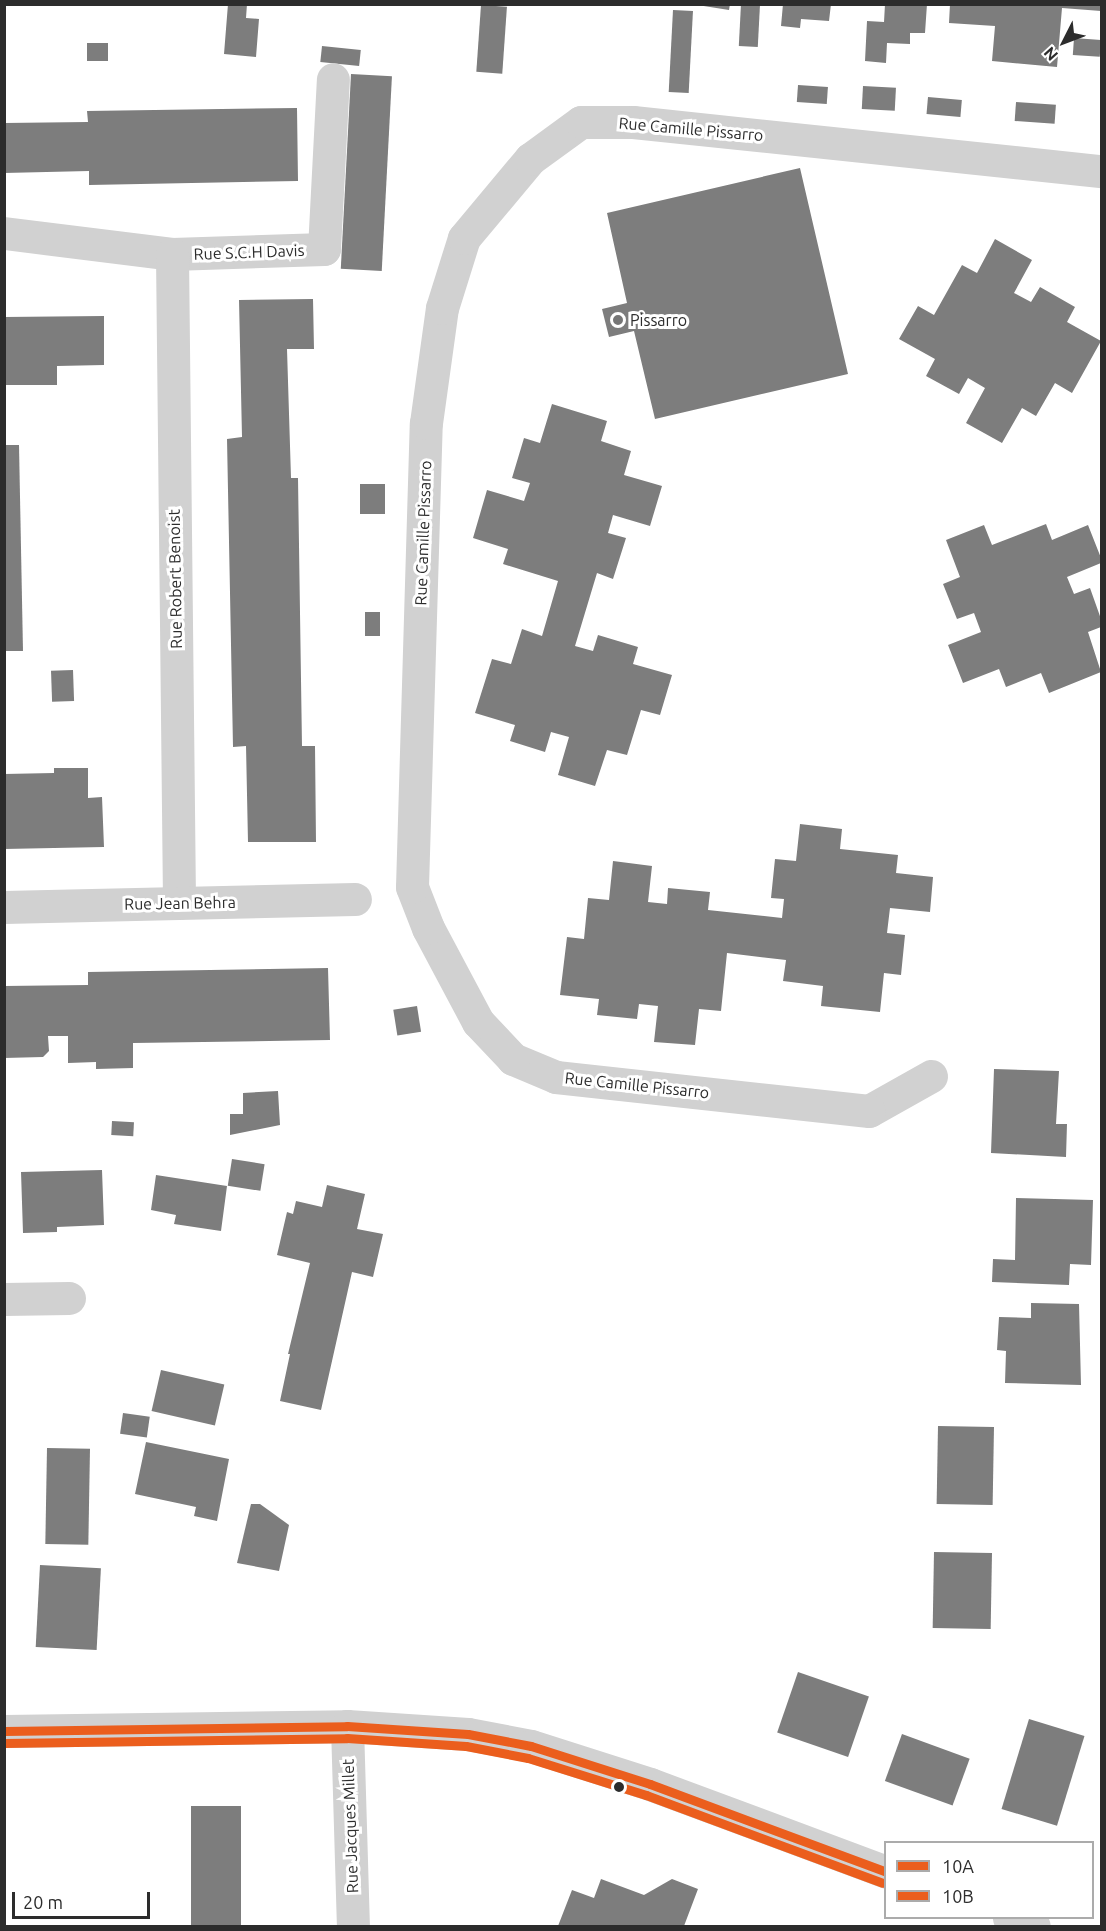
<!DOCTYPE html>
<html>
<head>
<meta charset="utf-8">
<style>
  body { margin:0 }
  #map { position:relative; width:1106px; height:1931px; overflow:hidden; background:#fff; font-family:Ubuntu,sans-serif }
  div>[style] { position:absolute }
  .building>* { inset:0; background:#7d7d7d; transform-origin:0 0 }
  .minor>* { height:33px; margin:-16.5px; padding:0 16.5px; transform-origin:16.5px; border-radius:16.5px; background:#d1d1d1 }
  .bus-1>* { height:9px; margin:-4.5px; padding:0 4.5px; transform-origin:4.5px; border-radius:4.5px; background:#eb5e1d }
  .bus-2>* { height:9px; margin:-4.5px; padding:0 4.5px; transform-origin:4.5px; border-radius:4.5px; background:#eb5e1d }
  .dots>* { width:16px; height:16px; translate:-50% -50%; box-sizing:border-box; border:3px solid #fff; border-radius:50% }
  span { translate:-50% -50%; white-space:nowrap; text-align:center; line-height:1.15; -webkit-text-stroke:6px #fff; paint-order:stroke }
  .street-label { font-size:16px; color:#2c2c2c }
  .poi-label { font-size:16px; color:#2c2c2c }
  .left { translate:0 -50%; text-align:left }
  .frame { position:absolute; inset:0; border:6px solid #2c2c2c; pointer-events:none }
  .legend { position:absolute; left:884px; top:1841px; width:210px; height:78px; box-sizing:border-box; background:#fff; border:2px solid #ababab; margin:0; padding:8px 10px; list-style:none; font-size:18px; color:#2c2c2c }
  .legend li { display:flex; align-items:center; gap:12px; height:30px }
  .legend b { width:30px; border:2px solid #ababab }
  .north { position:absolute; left:1034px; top:12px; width:60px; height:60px; -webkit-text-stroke:4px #fff; paint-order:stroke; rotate:228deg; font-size:16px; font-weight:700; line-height:24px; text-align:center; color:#2c2c2c }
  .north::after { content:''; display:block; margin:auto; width:21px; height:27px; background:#2c2c2c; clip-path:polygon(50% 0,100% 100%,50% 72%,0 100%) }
  .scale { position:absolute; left:12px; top:1892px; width:138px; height:27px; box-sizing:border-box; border:3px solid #2c2c2c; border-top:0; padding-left:8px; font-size:18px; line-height:21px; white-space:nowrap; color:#2c2c2c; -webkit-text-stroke:4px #fff; paint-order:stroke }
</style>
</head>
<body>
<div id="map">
  <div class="building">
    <div style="clip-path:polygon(228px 4px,247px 4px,246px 18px,259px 19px,256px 57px,224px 54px)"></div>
    <div style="clip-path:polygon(691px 4px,730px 4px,729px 10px)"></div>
    <div style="left:741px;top:4px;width:19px;height:42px;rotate:3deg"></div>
    <div style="clip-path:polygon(783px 4px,831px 4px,829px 21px,801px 19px,800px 28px,781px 26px)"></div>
    <div style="clip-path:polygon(885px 4px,927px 4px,925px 33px,910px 33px,910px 44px,887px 43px,886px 63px,865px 61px,867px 21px,884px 22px)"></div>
    <div style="clip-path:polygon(950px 4px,1101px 4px,1101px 11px,1062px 8px,1057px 67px,992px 61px,995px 26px,949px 23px)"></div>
    <div style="left:481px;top:5px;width:26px;height:67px;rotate:4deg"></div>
    <div style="left:673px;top:10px;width:20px;height:82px;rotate:3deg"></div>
    <div style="left:1074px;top:38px;width:27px;height:17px;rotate:4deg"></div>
    <div style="left:87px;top:43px;width:21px;height:18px"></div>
    <div style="left:322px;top:46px;width:39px;height:16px;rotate:6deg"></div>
    <div style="left:351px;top:74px;width:41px;height:195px;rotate:3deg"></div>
    <div style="left:798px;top:85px;width:30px;height:17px;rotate:4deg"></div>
    <div style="left:863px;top:86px;width:33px;height:23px;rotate:3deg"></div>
    <div style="left:928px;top:97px;width:34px;height:17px;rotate:5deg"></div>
    <div style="left:1016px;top:102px;width:40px;height:19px;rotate:4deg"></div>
    <div style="clip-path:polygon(297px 108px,298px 181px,89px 185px,89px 171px,4px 173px,4px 123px,88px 122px,87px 111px)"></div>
    <div style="clip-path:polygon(800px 168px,848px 374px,655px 419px,634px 331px,609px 337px,602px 309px,627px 303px,607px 213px)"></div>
    <div style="clip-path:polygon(995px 239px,1032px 260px,1014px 293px,1031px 302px,1040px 287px,1075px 307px,1067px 322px,1101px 341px,1072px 393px,1055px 383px,1036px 416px,1022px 408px,1002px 443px,966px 423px,985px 388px,968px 378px,959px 394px,926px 376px,935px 359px,899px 339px,918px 306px,934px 315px,962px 265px,977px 273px)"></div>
    <div style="clip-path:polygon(313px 299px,314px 349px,287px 349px,291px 478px,298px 478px,302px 746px,315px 746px,316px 842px,248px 842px,246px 746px,233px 747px,227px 439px,242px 437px,239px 300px)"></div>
    <div style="clip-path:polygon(104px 316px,104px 365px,57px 366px,57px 385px,4px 385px,4px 317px)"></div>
    <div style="clip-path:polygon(552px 404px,607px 421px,601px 441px,631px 451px,624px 475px,662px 486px,650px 526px,613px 515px,608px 533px,626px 538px,613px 579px,597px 573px,575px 646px,593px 651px,598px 635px,638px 647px,633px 664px,672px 675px,660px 715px,641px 710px,627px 755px,607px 750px,595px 786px,558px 775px,569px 737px,551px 732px,545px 752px,510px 741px,515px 725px,475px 713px,492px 659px,511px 664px,522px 629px,542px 636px,558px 581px,503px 564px,508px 549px,473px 538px,487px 490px,524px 501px,530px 483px,512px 478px,524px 438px,540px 443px)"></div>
    <div style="clip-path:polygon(4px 445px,19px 445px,23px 651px,4px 651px)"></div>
    <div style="left:360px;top:484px;width:25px;height:30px"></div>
    <div style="clip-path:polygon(1046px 524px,1052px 540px,1088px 525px,1101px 558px,1101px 563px,1067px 577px,1074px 594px,1090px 588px,1101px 619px,1101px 627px,1088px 632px,1101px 672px,1049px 693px,1041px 673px,1006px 687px,999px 669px,963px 683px,948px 645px,981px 632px,974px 613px,957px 619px,943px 584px,960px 577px,946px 540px,984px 525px,992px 545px)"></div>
    <div style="left:365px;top:612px;width:15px;height:24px"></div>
    <div style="left:73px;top:670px;width:31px;height:22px;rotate:88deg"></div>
    <div style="clip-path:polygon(54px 768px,88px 768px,88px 798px,102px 797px,104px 847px,4px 849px,4px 774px,54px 773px)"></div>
    <div style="clip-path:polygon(800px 824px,842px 829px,840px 849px,898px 855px,896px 873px,933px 877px,930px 912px,890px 908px,887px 933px,905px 935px,901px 975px,884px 973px,880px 1012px,821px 1006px,823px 986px,783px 981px,786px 960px,727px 953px,721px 1011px,699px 1009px,695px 1045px,654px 1042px,658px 1006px,639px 1004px,637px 1019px,597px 1015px,599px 999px,560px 995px,567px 937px,584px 939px,588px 898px,609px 900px,613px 861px,652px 866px,648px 902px,667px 904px,668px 888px,710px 892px,708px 910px,782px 918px,784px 899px,771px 898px,775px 859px,796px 861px)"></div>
    <div style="clip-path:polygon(328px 968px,330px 1040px,133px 1043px,133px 1068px,96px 1069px,96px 1062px,68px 1063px,68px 1036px,48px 1036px,49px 1051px,43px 1057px,4px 1058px,4px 986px,88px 985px,88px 972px)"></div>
    <div style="left:417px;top:1006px;width:26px;height:24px;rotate:81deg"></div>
    <div style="clip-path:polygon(994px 1069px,1059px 1071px,1056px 1124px,1067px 1124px,1066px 1157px,991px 1153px)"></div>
    <div style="clip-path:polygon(278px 1091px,280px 1125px,230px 1135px,230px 1114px,243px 1114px,243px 1093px)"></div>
    <div style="left:112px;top:1121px;width:22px;height:14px;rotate:3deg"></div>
    <div style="left:232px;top:1159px;width:33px;height:27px;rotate:9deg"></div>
    <div style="clip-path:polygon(102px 1170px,104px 1225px,57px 1227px,57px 1232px,23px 1233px,21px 1172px)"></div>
    <div style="clip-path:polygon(156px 1175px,227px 1186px,221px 1231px,174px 1224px,176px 1215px,151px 1210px)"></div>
    <div style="clip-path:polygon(327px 1185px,365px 1194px,357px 1229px,383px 1234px,373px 1277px,352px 1272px,321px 1410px,280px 1401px,290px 1354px,288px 1354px,310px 1263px,277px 1255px,287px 1212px,293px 1214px,296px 1201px,322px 1207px)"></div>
    <div style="clip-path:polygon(1016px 1198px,1093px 1200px,1091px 1265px,1070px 1264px,1069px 1285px,992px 1282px,993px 1259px,1015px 1260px)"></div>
    <div style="clip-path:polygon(1031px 1303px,1079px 1304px,1081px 1385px,1005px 1383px,1006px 1351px,997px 1350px,999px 1317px,1031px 1318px)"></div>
    <div style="left:161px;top:1370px;width:65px;height:42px;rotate:13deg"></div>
    <div style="left:123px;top:1413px;width:27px;height:21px;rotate:8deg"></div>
    <div style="left:938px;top:1426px;width:56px;height:78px;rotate:1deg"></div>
    <div style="clip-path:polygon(146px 1442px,229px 1459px,217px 1521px,194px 1516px,196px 1507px,135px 1494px)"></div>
    <div style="left:47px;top:1448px;width:43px;height:96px;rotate:1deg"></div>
    <div style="clip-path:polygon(251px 1504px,260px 1504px,289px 1525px,279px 1571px,237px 1563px)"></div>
    <div style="left:934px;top:1552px;width:58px;height:76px;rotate:1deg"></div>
    <div style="left:40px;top:1565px;width:61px;height:82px;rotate:3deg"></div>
    <div style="left:798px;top:1672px;width:75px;height:64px;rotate:19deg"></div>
    <div style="left:1029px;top:1719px;width:58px;height:94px;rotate:17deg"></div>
    <div style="left:902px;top:1734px;width:72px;height:50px;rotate:20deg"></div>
    <div style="left:191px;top:1806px;width:50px;height:120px"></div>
    <div style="clip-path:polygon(601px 1879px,644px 1895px,672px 1879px,698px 1889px,684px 1926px,558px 1926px,572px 1890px,594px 1898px)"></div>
  </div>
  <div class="minor">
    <div style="left:4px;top:233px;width:169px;rotate:7.1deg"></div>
    <div style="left:172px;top:254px;width:152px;rotate:-1.9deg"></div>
    <div style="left:324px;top:249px;width:170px;rotate:-87deg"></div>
    <div style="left:172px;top:254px;width:649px;rotate:89.38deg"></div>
    <div style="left:4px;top:907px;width:351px;rotate:-1.3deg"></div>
    <div style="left:931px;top:1076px;width:71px;rotate:150.6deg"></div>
    <div style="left:869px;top:1111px;width:315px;rotate:-173.8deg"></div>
    <div style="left:556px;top:1077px;width:47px;rotate:-157.3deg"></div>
    <div style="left:513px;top:1059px;width:51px;rotate:-133.4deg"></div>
    <div style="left:478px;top:1022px;width:106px;rotate:-118deg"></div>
    <div style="left:428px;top:928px;width:44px;rotate:-111.3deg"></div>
    <div style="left:412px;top:887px;width:464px;rotate:-88.3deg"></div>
    <div style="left:426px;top:423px;width:116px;rotate:-82.1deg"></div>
    <div style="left:442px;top:308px;width:73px;rotate:-72.6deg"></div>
    <div style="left:464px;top:238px;width:103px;rotate:-50.1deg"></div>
    <div style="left:530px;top:159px;width:63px;rotate:-36deg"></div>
    <div style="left:581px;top:122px;width:52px"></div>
    <div style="left:633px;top:122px;width:472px;rotate:6deg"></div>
    <div style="left:4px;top:1299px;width:65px;rotate:-0.9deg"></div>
    <div style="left:347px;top:1726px;width:200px;rotate:88.3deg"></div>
    <div style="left:4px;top:1731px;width:343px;rotate:-0.8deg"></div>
    <div style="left:347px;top:1726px;width:121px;rotate:3.8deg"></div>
    <div style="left:468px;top:1734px;width:64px;rotate:10.8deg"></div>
    <div style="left:531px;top:1746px;width:125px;rotate:17.7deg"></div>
    <div style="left:650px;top:1784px;width:252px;rotate:20.4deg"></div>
    <div style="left:1009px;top:1918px;width:26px;rotate:18deg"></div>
  </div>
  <div class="bus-1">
    <div style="left:4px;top:1731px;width:343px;rotate:-0.8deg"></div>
    <div style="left:347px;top:1726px;width:121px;rotate:3.8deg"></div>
    <div style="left:468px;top:1734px;width:64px;rotate:10.8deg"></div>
    <div style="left:531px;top:1746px;width:125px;rotate:17.7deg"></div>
    <div style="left:650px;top:1784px;width:252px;rotate:20.4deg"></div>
  </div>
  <div class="bus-2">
    <div style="left:4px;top:1743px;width:343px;rotate:-0.8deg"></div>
    <div style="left:347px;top:1738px;width:119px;rotate:3.8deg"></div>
    <div style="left:466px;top:1746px;width:63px;rotate:11deg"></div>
    <div style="left:528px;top:1758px;width:124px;rotate:17.4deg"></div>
    <div style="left:646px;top:1795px;width:252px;rotate:20.4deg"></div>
  </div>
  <div class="dots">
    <div style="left:618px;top:320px;background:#767676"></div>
    <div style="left:619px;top:1787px;background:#2c2c2c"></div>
  </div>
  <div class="street-label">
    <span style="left:691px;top:129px;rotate:5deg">Rue Camille Pissarro</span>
    <span style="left:249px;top:252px;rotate:-2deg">Rue S.C.H Davis</span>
    <span style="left:423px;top:533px;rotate:-88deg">Rue Camille Pissarro</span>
    <span style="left:175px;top:579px;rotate:-91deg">Rue Robert Benoist</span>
    <span style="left:180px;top:903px;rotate:-1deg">Rue Jean Behra</span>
    <span style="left:637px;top:1085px;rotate:6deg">Rue Camille Pissarro</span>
    <span style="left:350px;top:1826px;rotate:-92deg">Rue Jacques Millet</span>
  </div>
  <div class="poi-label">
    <span class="left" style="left:630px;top:320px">Pissarro</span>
  </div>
  <div class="frame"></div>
  <ul class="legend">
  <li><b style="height:8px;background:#eb5e1d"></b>10A</li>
  <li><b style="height:8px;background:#eb5e1d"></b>10B</li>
  </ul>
  <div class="north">N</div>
  <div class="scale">20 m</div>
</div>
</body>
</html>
